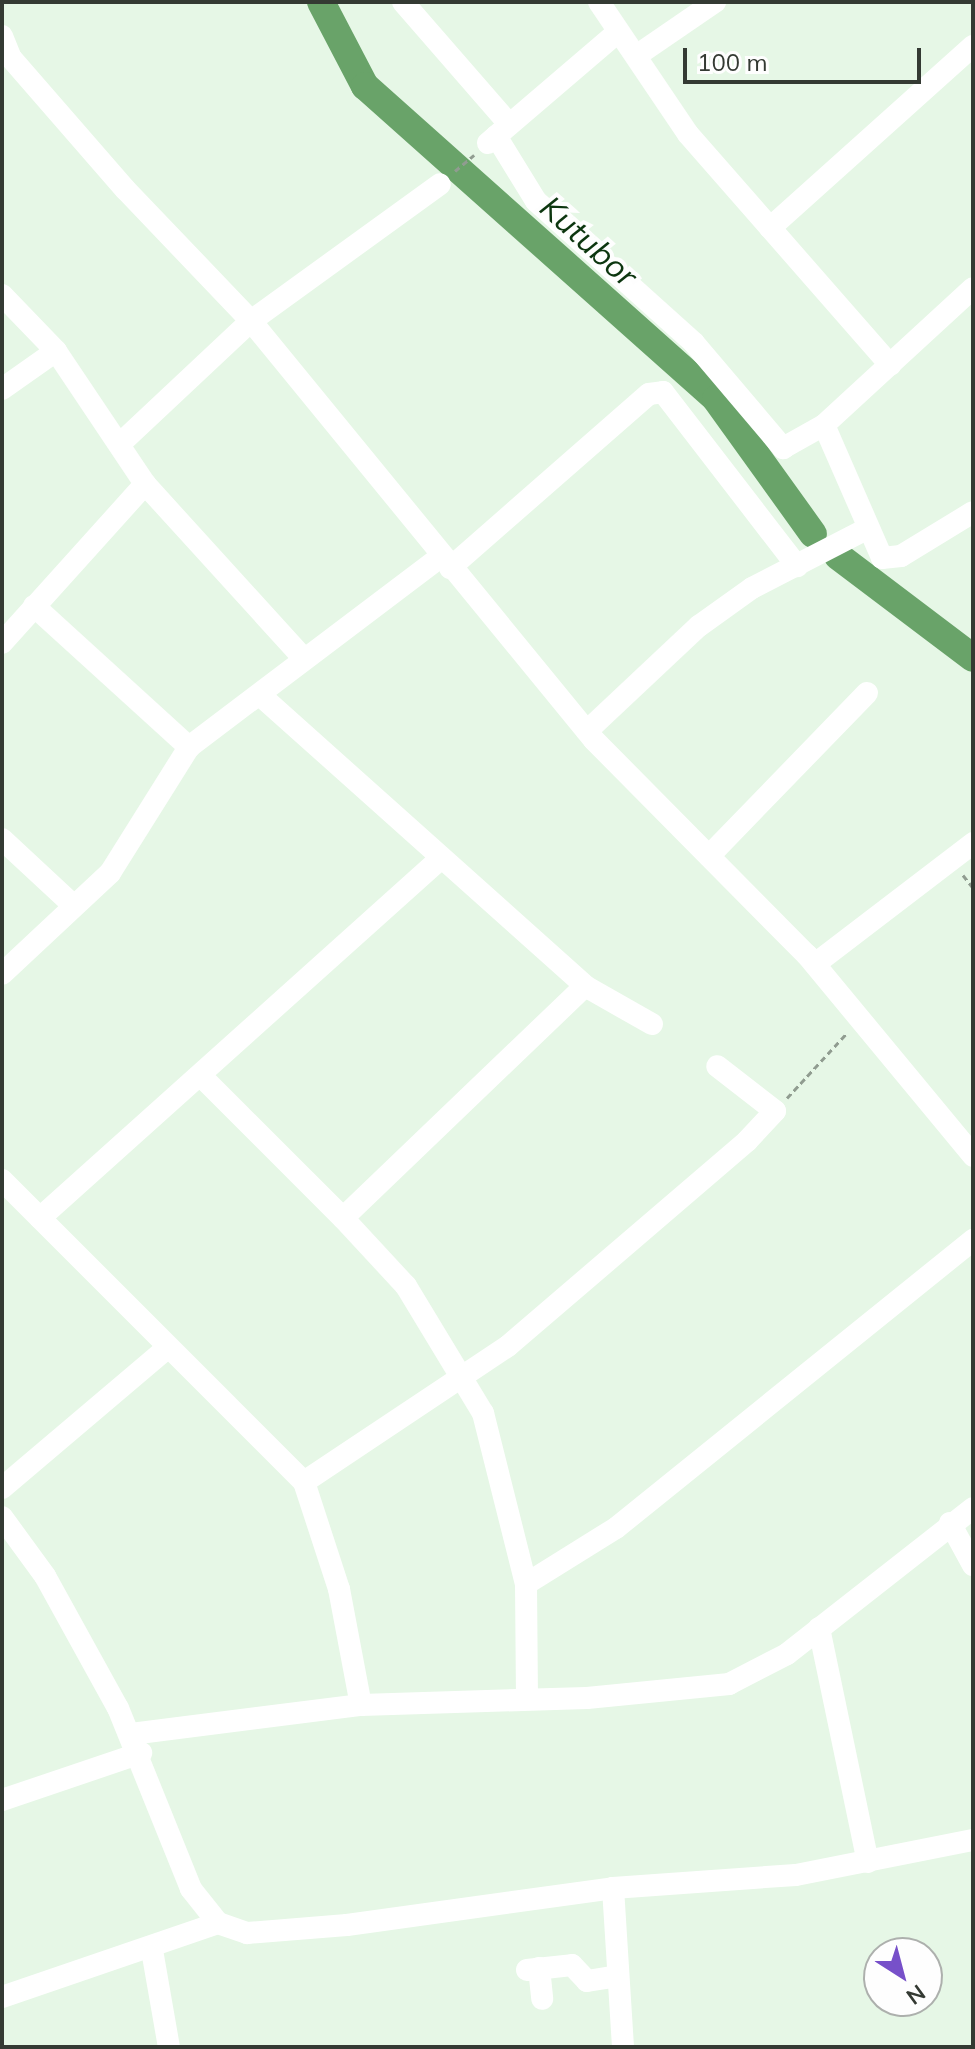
<!DOCTYPE html>
<html>
<head>
<meta charset="utf-8">
<style>
  body { margin:0 }
  #map { position:relative; width:975px; height:2049px; overflow:hidden; background:#e6f7e6; font-family:Mulish,sans-serif }
  div>[style] { position:absolute }
  .river>* { height:28px; margin:-14px; padding:0 14px; transform-origin:14px; border-radius:14px; background:#69a369 }
  .path>* { height:3px; margin-top:-1.5px; transform-origin:0; background:repeating-linear-gradient(90deg,#909c90 0 6px,transparent 0 10px) }
  .minor>* { height:22px; margin:-11px; padding:0 11px; transform-origin:11px; border-radius:11px; background:#fff }
  span { translate:-50% -50%; white-space:nowrap; text-align:center; line-height:1.15; -webkit-text-stroke:8px #fefefe; paint-order:stroke }
  .water-label { font-size:32px; color:#0c360f; font-style:italic }
  .frame { position:absolute; inset:0; border:4px solid #343a33; pointer-events:none }
  .north { position:absolute; left:863px; top:1937px; width:80px; height:80px; box-sizing:border-box; background:#fefefe; border:2px solid #adb0ad; border-radius:50%; rotate:144deg; font-size:22px; font-weight:700; line-height:32px; text-align:center; color:#343a33 }
  .north::after { content:''; display:block; margin:auto; width:28px; height:36px; background:#7750c9; clip-path:polygon(50% 0,100% 100%,50% 72%,0 100%) }
  .scale { position:absolute; left:683px; top:48px; width:238px; height:36px; box-sizing:border-box; border:4px solid #343a33; border-top:0; padding-left:10px; font-size:24px; line-height:28px; white-space:nowrap; color:#343a33; -webkit-text-stroke:6px #fefefe; paint-order:stroke }
</style>
</head>
<body>
<div id="map">
  <div class="river">
    <div style="left:321px;top:2px;width:95px;rotate:62.4deg"></div>
    <div style="left:365px;top:86px;width:470px;rotate:41.7deg"></div>
    <div style="left:716px;top:399px;width:166px;rotate:54.3deg"></div>
    <div style="left:838px;top:556px;width:169px;rotate:37.1deg"></div>
  </div>
  <div class="path">
    <div style="left:455px;top:171px;width:25px;rotate:-40deg"></div>
    <div style="left:963px;top:875px;width:16px;rotate:52deg"></div>
    <div style="left:787px;top:1098px;width:88px;rotate:-47.3deg"></div>
  </div>
  <div class="minor">
    <div style="left:403px;top:2px;width:162px;rotate:49deg"></div>
    <div style="left:599px;top:2px;width:159px;rotate:56deg"></div>
    <div style="left:688px;top:134px;width:307px;rotate:48.8deg"></div>
    <div style="left:2px;top:36px;width:24px;rotate:68deg"></div>
    <div style="left:11px;top:58px;width:174px;rotate:49deg"></div>
    <div style="left:125px;top:189px;width:182px;rotate:46.3deg"></div>
    <div style="left:251px;top:321px;width:541px;rotate:50.7deg"></div>
    <div style="left:594px;top:740px;width:303px;rotate:45.3deg"></div>
    <div style="left:807px;top:955px;width:261px;rotate:50.4deg"></div>
    <div style="left:636px;top:56px;width:96px;rotate:-34.4deg"></div>
    <div style="left:496px;top:136px;width:76px;rotate:58.4deg"></div>
    <div style="left:536px;top:201px;width:212px;rotate:41.9deg"></div>
    <div style="left:694px;top:343px;width:138px;rotate:49.7deg"></div>
    <div style="left:783px;top:448px;width:47px;rotate:-29.3deg"></div>
    <div style="left:824px;top:425px;width:202px;rotate:-42.6deg"></div>
    <div style="left:488px;top:143px;width:171px;rotate:-40.5deg"></div>
    <div style="left:770px;top:228px;width:273px;rotate:-41.9deg"></div>
    <div style="left:2px;top:295px;width:78px;rotate:46deg"></div>
    <div style="left:56px;top:351px;width:160px;rotate:56.2deg"></div>
    <div style="left:145px;top:484px;width:236px;rotate:47.7deg"></div>
    <div style="left:2px;top:389px;width:66px;rotate:-35.1deg"></div>
    <div style="left:824px;top:425px;width:145px;rotate:66.4deg"></div>
    <div style="left:882px;top:558px;width:19px;rotate:-6deg"></div>
    <div style="left:901px;top:556px;width:84px;rotate:-31.4deg"></div>
    <div style="left:123px;top:441px;width:175px;rotate:-43.2deg"></div>
    <div style="left:251px;top:321px;width:233px;rotate:-35.9deg"></div>
    <div style="left:450px;top:568px;width:264px;rotate:-41.2deg"></div>
    <div style="left:649px;top:394px;width:14px;rotate:-8deg"></div>
    <div style="left:663px;top:392px;width:220px;rotate:52.4deg"></div>
    <div style="left:34px;top:606px;width:210px;rotate:42.3deg"></div>
    <div style="left:2px;top:643px;width:214px;rotate:-48deg"></div>
    <div style="left:260px;top:695px;width:436px;rotate:41.8deg"></div>
    <div style="left:585px;top:986px;width:77px;rotate:29.6deg"></div>
    <div style="left:587px;top:731px;width:154px;rotate:-43.2deg"></div>
    <div style="left:699px;top:626px;width:65px;rotate:-35.6deg"></div>
    <div style="left:752px;top:588px;width:131px;rotate:-27.3deg"></div>
    <div style="left:2px;top:839px;width:98px;rotate:42.9deg"></div>
    <div style="left:709px;top:856px;width:227px;rotate:-45.9deg"></div>
    <div style="left:815px;top:964px;width:199px;rotate:-37.4deg"></div>
    <div style="left:2px;top:974px;width:148px;rotate:-43.1deg"></div>
    <div style="left:110px;top:873px;width:149px;rotate:-57.9deg"></div>
    <div style="left:189px;top:747px;width:313px;rotate:-37.1deg"></div>
    <div style="left:201px;top:1076px;width:201px;rotate:45deg"></div>
    <div style="left:343px;top:1218px;width:335px;rotate:-43.8deg"></div>
    <div style="left:2px;top:1180px;width:427px;rotate:45deg"></div>
    <div style="left:304px;top:1482px;width:113px;rotate:71.9deg"></div>
    <div style="left:339px;top:1589px;width:118px;rotate:79.3deg"></div>
    <div style="left:40px;top:1218px;width:536px;rotate:-41.9deg"></div>
    <div style="left:343px;top:1218px;width:93px;rotate:47.2deg"></div>
    <div style="left:406px;top:1286px;width:149px;rotate:58.8deg"></div>
    <div style="left:483px;top:1413px;width:176px;rotate:75.9deg"></div>
    <div style="left:526px;top:1584px;width:114px;rotate:89.5deg"></div>
    <div style="left:304px;top:1482px;width:245px;rotate:-33.7deg"></div>
    <div style="left:508px;top:1346px;width:315px;rotate:-40.6deg"></div>
    <div style="left:747px;top:1141px;width:41px;rotate:-47deg"></div>
    <div style="left:775px;top:1111px;width:73px;rotate:-142.2deg"></div>
    <div style="left:2px;top:1488px;width:216px;rotate:-40.3deg"></div>
    <div style="left:2px;top:1517px;width:73px;rotate:53.9deg"></div>
    <div style="left:45px;top:1576px;width:151px;rotate:61.1deg"></div>
    <div style="left:118px;top:1708px;width:195px;rotate:68deg"></div>
    <div style="left:191px;top:1889px;width:43px;rotate:51.5deg"></div>
    <div style="left:218px;top:1923px;width:31px;rotate:19deg"></div>
    <div style="left:247px;top:1933px;width:100px;rotate:-4.6deg"></div>
    <div style="left:347px;top:1925px;width:269px;rotate:-7.9deg"></div>
    <div style="left:613px;top:1888px;width:159px;rotate:86.4deg"></div>
    <div style="left:950px;top:1523px;width:48px;rotate:61.3deg"></div>
    <div style="left:526px;top:1584px;width:106px;rotate:-31.9deg"></div>
    <div style="left:616px;top:1528px;width:459px;rotate:-38.9deg"></div>
    <div style="left:819px;top:1628px;width:239px;rotate:78.2deg"></div>
    <div style="left:131px;top:1734px;width:232px;rotate:-7.2deg"></div>
    <div style="left:361px;top:1705px;width:226px;rotate:-1.8deg"></div>
    <div style="left:587px;top:1698px;width:143px;rotate:-5.6deg"></div>
    <div style="left:729px;top:1684px;width:65px;rotate:-27.3deg"></div>
    <div style="left:787px;top:1654px;width:236px;rotate:-38.1deg"></div>
    <div style="left:2px;top:1800px;width:147px;rotate:-18.7deg"></div>
    <div style="left:613px;top:1888px;width:183px;rotate:-4.1deg"></div>
    <div style="left:796px;top:1875px;width:180px;rotate:-11.2deg"></div>
    <div style="left:152px;top:1950px;width:98px;rotate:80.1deg"></div>
    <div style="left:539px;top:1968px;width:31px;rotate:84deg"></div>
    <div style="left:527px;top:1970px;width:45px;rotate:-6.3deg"></div>
    <div style="left:572px;top:1965px;width:22px;rotate:47deg"></div>
    <div style="left:587px;top:1981px;width:31px;rotate:-9deg"></div>
    <div style="left:2px;top:1997px;width:228px;rotate:-18.9deg"></div>
  </div>
  <div class="water-label">
    <span style="left:589px;top:241px;rotate:42deg">Kutubor</span>
  </div>
  <div class="frame"></div>
  <div class="north">N</div>
  <div class="scale">100 m</div>
</div>
</body>
</html>
